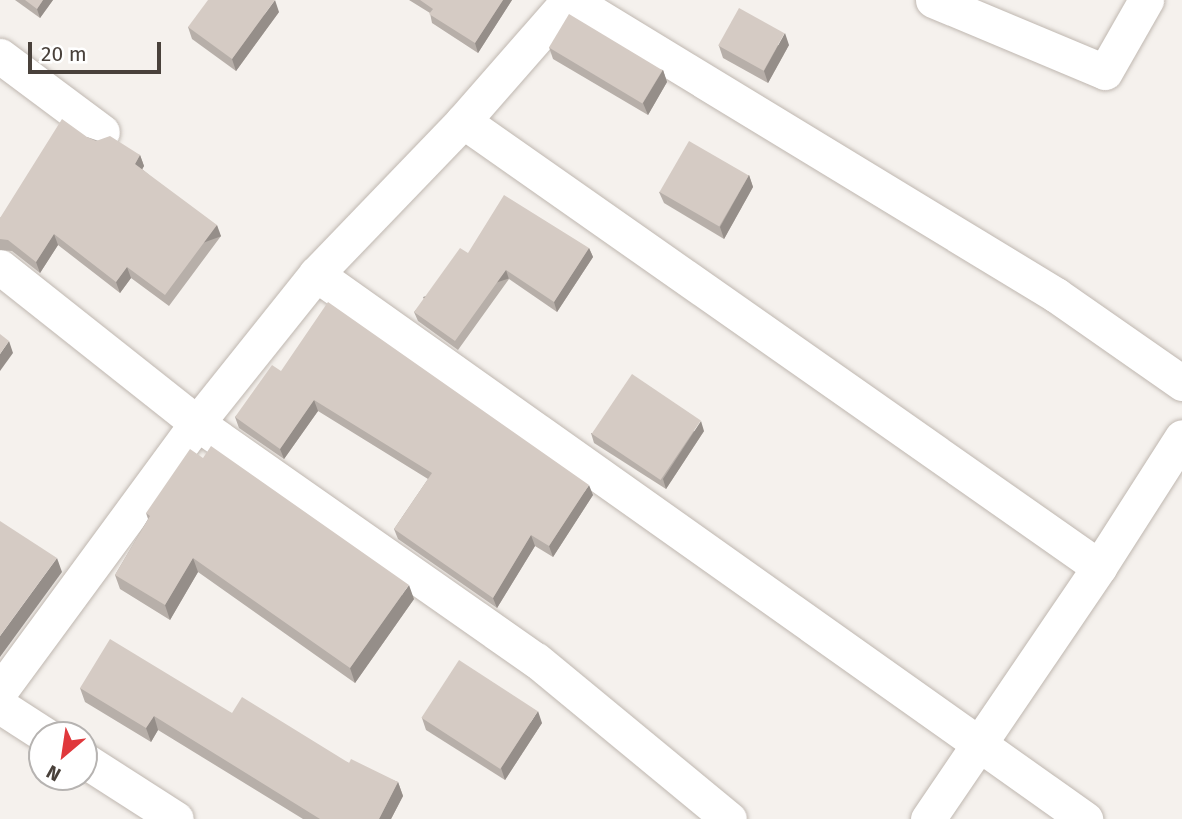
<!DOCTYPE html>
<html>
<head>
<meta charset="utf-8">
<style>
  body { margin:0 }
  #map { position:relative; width:1182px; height:819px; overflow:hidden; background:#f5f1ed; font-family:"Fira Sans",sans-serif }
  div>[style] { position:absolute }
  .roads { filter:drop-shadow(0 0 2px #bfb7b0) drop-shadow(0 0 2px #bfb7b0) }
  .street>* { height:35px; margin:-17.5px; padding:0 17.5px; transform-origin:17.5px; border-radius:17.5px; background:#fff }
  .wall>* { inset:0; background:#b7afa9 }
  .shaded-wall>* { inset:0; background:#958e89; transform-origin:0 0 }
  .building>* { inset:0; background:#d5cbc4; transform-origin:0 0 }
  span { translate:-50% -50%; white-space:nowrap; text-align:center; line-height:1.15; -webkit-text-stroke:5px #fff; paint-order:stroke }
  .north { position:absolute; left:28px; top:721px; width:70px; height:70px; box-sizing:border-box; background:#fff; border:2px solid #b6b3b1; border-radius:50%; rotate:209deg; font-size:19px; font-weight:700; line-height:28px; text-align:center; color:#49413b }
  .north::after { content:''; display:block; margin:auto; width:24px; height:32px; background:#e0383c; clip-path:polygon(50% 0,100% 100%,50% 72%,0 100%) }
  .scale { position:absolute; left:28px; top:42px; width:133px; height:32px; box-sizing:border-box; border:4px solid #49413b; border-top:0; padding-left:9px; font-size:21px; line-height:24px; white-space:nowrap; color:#49413b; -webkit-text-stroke:5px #fff; paint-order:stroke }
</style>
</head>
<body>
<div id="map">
  <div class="roads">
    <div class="street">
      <div style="left:569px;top:0;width:161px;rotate:131.2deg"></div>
      <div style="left:463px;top:121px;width:777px;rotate:35.04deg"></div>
      <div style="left:1099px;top:567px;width:154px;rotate:-57.4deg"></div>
      <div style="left:571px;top:0;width:568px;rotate:31.31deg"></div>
      <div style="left:1056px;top:295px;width:154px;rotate:34.9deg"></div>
      <div style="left:933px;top:0;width:186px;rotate:22.7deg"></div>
      <div style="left:1105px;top:72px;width:83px;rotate:-60.3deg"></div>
      <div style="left:0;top:56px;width:127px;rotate:36.7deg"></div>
      <div style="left:0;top:267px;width:251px;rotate:38.4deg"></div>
      <div style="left:197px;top:423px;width:414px;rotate:35deg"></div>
      <div style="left:536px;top:660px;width:250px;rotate:39.5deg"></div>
      <div style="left:316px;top:274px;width:212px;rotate:-46.1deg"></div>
      <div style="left:0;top:691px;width:333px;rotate:-53.7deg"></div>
      <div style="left:197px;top:423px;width:191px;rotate:-51.4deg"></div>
      <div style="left:316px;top:274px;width:943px;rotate:35.33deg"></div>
      <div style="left:0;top:706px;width:54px;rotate:32.8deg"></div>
      <div style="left:84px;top:760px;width:109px;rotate:32.7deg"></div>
      <div style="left:928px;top:819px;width:305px;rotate:-55.8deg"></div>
    </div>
  </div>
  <div class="wall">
    <div style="clip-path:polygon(15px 0,53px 0,40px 18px)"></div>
    <div style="clip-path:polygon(409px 0,512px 0,478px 53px,432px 23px,430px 13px)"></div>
    <div style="clip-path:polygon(279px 12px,236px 71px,192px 39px,188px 27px)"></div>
    <div style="clip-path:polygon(789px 45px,768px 83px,723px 58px,719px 46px)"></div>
    <div style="clip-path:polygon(549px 47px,663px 70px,667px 82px,648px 115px,553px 59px)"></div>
    <div style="clip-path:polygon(87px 137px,140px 155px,144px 166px,142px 169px,221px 236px,169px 306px,131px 278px,120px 293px,58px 245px,40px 273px,12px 251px,0 250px,0 218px)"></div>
    <div style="clip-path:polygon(749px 175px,753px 187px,724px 239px,664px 203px,659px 192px)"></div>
    <div style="clip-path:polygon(589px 248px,593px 257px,557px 312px,509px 279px,458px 350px,418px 321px,414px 312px,468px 253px)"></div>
    <div style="clip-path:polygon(281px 371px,593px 495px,553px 557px,535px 546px,497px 608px,398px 539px,394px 529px,428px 479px,318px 411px,284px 459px,239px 428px,235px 417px)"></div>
    <div style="clip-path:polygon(704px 431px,666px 489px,594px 443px,591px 433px)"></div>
    <div style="clip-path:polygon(146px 513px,414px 599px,355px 683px,198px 572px,170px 620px,120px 589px,115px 575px,148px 519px)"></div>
    <div style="clip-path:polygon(80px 688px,232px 713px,349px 763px,398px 782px,403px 796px,391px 819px,303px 819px,158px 730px,151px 742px,85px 702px)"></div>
    <div style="clip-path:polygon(422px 718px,542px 723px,505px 780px,426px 730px)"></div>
  </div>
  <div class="shaded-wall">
    <div style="clip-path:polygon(43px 0,53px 0,40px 18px,37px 9px)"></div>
    <div style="clip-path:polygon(275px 0,279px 12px,236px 71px,232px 59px)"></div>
    <div style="clip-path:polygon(503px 0,512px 0,478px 53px,475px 43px)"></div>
    <div style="clip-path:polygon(785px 33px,789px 45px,768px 83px,764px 71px)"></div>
    <div style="clip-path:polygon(663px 70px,667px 82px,648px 115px,643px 103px)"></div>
    <div style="clip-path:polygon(140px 155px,144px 166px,139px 175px,135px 164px)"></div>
    <div style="clip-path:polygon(749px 175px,753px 187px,724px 239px,720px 227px)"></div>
    <div style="left:217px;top:225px;width:12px;height:87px;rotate:70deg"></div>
    <div style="clip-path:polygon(54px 234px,58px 245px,40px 273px,36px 262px)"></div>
    <div style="clip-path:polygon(589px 248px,593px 257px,557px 312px,554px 302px)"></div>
    <div style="clip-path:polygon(127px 267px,131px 278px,120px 293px,116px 282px)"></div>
    <div style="left:506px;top:270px;width:9px;height:87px;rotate:72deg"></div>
    <div style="clip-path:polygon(9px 341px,13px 353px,0 371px,0 354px)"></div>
    <div style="clip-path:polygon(314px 400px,318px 411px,284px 459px,280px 449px)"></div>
    <div style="clip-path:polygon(701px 421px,704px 431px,666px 489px,663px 479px)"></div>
    <div style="clip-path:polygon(589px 485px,593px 495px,553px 557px,549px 546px)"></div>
    <div style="clip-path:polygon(531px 535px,535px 546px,497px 608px,493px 598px)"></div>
    <div style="clip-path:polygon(57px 558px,62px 572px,0 657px,0 636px)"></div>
    <div style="clip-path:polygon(193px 558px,198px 572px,170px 620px,165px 605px)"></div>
    <div style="clip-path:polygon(409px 585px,414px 599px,355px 683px,350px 668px)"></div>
    <div style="clip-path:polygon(538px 711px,542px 723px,505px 780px,501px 768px)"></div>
    <div style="clip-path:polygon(154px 716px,158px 730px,151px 742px,146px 728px)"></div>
    <div style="clip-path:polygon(398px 782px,403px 796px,391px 819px,379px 819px)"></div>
  </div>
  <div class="building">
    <div style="clip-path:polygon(25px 0,43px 0,37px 9px)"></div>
    <div style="clip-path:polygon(208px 0,275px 0,232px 59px,188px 27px)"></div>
    <div style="clip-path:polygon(420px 0,503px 0,475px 43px,429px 14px,433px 9px)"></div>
    <div style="left:739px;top:8px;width:52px;height:43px;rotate:29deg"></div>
    <div style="left:569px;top:14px;width:109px;height:39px;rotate:31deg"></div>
    <div style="clip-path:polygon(62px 119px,87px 137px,96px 141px,110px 136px,140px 155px,135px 164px,217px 225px,165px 295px,127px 267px,116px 282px,54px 234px,36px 262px,8px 240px,0 239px,0 218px)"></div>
    <div style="left:689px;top:141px;width:69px;height:59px;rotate:30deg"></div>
    <div style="clip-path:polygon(504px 195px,589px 248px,554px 302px,506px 270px,455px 341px,414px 312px,460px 248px,468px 253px)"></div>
    <div style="clip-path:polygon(328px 302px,589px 485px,549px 546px,531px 535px,493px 598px,394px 529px,432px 473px,314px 400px,280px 449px,235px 417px,272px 365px,281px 371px)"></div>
    <div style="clip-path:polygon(0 334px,9px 341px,0 354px)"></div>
    <div style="left:632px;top:374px;width:83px;height:72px;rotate:34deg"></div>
    <div style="clip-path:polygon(211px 446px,409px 585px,350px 668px,193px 558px,165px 605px,115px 575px,150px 516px,146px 513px,190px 449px,203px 458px)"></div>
    <div style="clip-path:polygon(0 521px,57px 558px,0 636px)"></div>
    <div style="clip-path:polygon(110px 639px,232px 713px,242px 697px,349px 763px,351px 759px,398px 782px,379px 819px,320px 819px,154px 716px,146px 728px,80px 688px)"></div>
    <div style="left:459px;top:660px;width:94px;height:69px;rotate:33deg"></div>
  </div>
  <div class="north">N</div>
  <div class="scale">20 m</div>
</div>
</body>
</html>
